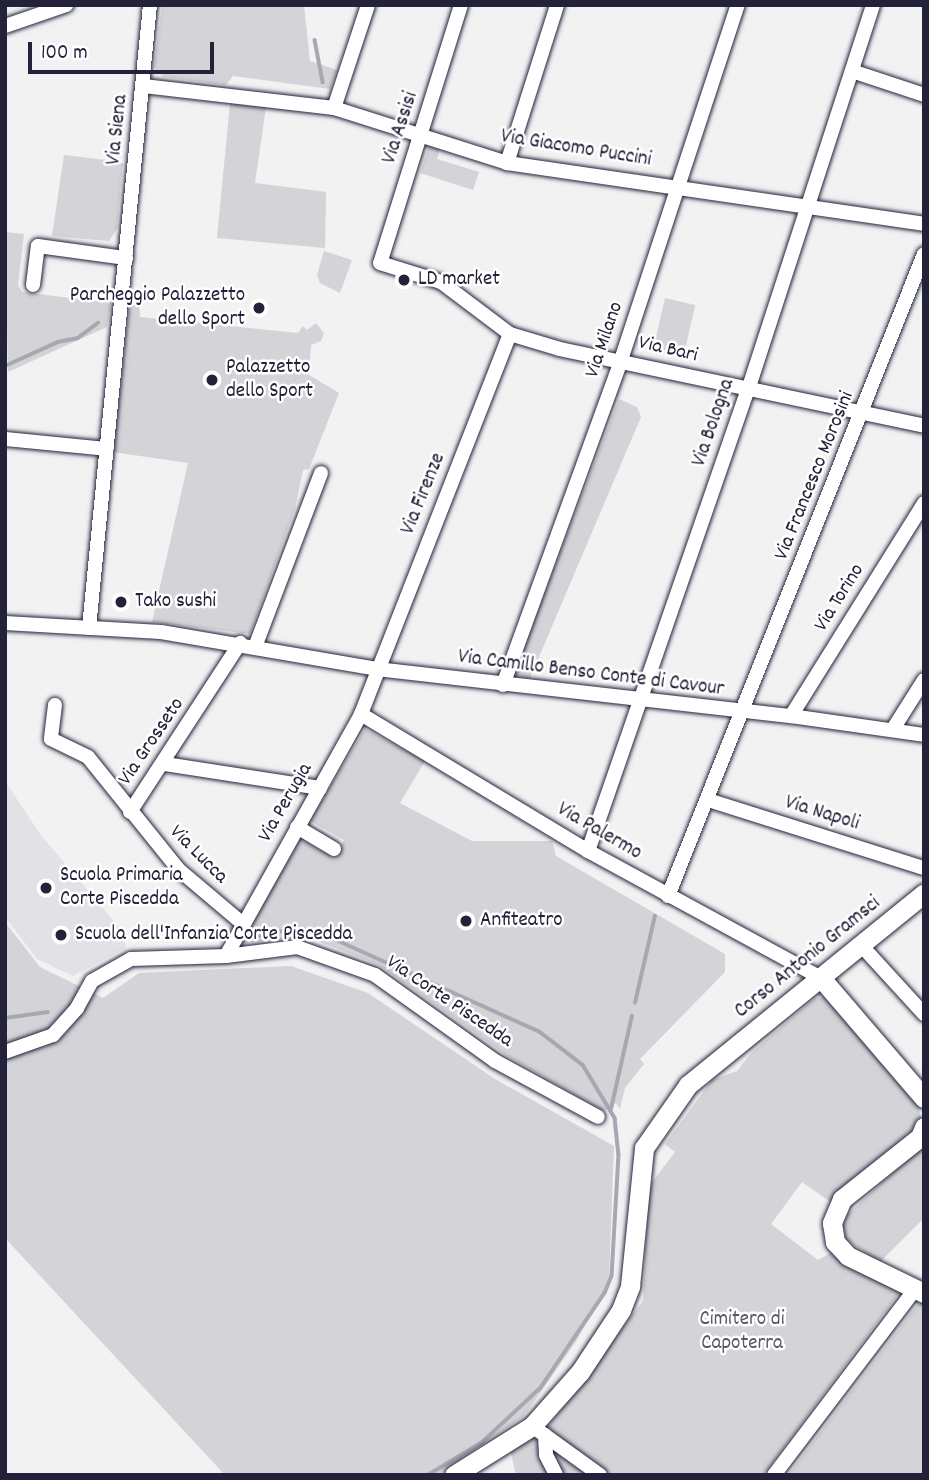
<!DOCTYPE html>
<html>
<head>
<meta charset="utf-8">
<style>
  body { margin:0 }
  #map { position:relative; width:929px; height:1480px; overflow:hidden; background:#f2f2f3; font-family:Dekko,sans-serif }
  div>[style] { position:absolute }
  .built>* { inset:0; background:#e2e2e6 }
  .green>* { inset:0; background:#d3d3d8; transform-origin:0 0 }
  .stream>* { height:3.5px; margin:-1.75px; padding:0 1.75px; transform-origin:1.75px; border-radius:1.75px; background:#a8a8b2 }
  .roads { filter:drop-shadow(0 0 2px #22223b) drop-shadow(0 0 2px #22223b) }
  .minor>* { height:14px; margin:-7px; padding:0 7px; transform-origin:7px; border-radius:7px; background:#fff }
  .tertiary>* { height:19px; margin:-9.5px; padding:0 9.5px; transform-origin:9.5px; border-radius:9.5px; background:#fff }
  .dots>* { width:19px; height:19px; translate:-50% -50%; box-sizing:border-box; border:4px solid #fff; border-radius:50% }
  span { translate:-50% -50%; white-space:nowrap; text-align:center; line-height:1.15; -webkit-text-stroke:5px #fff; paint-order:stroke }
  .street-label { font-size:21px; color:#22223b }
  .poi-label { font-size:21px; color:#22223b }
  .left { translate:0 -50%; text-align:left }
  .right { translate:-100% -50%; text-align:right }
  .park-label { font-size:21px; color:#57576a }
  .frame { position:absolute; inset:0; border:7px solid #22223b; pointer-events:none }
  .scale { position:absolute; left:28px; top:42px; width:186px; height:32px; box-sizing:border-box; border:4px solid #22223b; border-top:0; padding-left:9px; font-size:21px; line-height:24px; white-space:nowrap; color:#22223b; -webkit-text-stroke:5px #fff; paint-order:stroke }
</style>
</head>
<body>
<div id="map">
  <div class="built">
    <div style="clip-path:polygon(5px 781px,40px 834px,123px 932px,126px 948px,73px 976px,37px 959px,5px 917px)"></div>
  </div>
  <div class="green">
    <div style="clip-path:polygon(162px 5px,304px 5px,310px 61px,337px 70px,330px 89px,233px 76px,226px 85px,163px 77px,154px 67px)"></div>
    <div style="clip-path:polygon(230px 103px,266px 107px,255px 183px,326px 192px,325px 248px,217px 238px)"></div>
    <div style="clip-path:polygon(429px 146px,440px 150px,437px 159px,479px 172px,473px 190px,420px 173px)"></div>
    <div style="clip-path:polygon(64px 155px,123px 162px,117px 229px,109px 241px,52px 236px)"></div>
    <div style="clip-path:polygon(5px 232px,24px 234px,18px 285px,22px 292px,111px 303px,107px 327px,8px 372px)"></div>
    <div style="clip-path:polygon(324px 251px,352px 260px,340px 293px,320px 283px,317px 275px)"></div>
    <div style="left:665px;top:298px;width:31px;height:51px;rotate:13deg"></div>
    <div style="clip-path:polygon(139px 300px,140px 317px,298px 333px,303px 326px,307px 330px,316px 323px,324px 333px,321px 341px,311px 345px,309px 375px,339px 393px,309px 469px,303px 470px,295px 509px,250px 634px,152px 622px,188px 463px,113px 452px,130px 304px)"></div>
    <div style="clip-path:polygon(619px 399px,637px 407px,641px 417px,530px 678px,513px 676px)"></div>
    <div style="clip-path:polygon(365px 729px,425px 761px,400px 803px,472px 841px,552px 841px,556px 856px,725px 954px,725px 972px,640px 1059px,644px 1064px,625px 1088px,620px 1109px,616px 1103px,604px 1111px,509px 1057px,379px 965px,307px 937px,242px 943px,299px 839px,334px 858px,344px 840px,310px 821px)"></div>
    <div style="clip-path:polygon(5px 922px,40px 967px,103px 998px,139px 973px,291px 966px,368px 993px,495px 1079px,614px 1146px,609px 1280px,577px 1340px,524px 1416px,438px 1475px,225px 1475px,5px 1238px)"></div>
    <div style="clip-path:polygon(824px 997px,901px 1074px,919px 1104px,920px 1117px,916px 1129px,832px 1203px,802px 1182px,771px 1224px,818px 1260px,834px 1251px,902px 1289px,763px 1475px,606px 1475px,546px 1429px,643px 1301px,649px 1186px,675px 1152px,665px 1144px,712px 1080px,737px 1071px,752px 1052px,814px 999px)"></div>
    <div style="clip-path:polygon(924px 1144px,924px 1218px,880px 1262px,847px 1240px,843px 1225px,846px 1216px)"></div>
    <div style="clip-path:polygon(924px 1301px,924px 1475px,788px 1475px,917px 1305px)"></div>
    <div style="clip-path:polygon(529px 1437px,535px 1438px,541px 1453px,553px 1443px,591px 1475px,516px 1475px,510px 1449px)"></div>
  </div>
  <div class="stream">
    <div style="left:315px;top:40px;width:43px;rotate:79.2deg"></div>
    <div style="left:5px;top:366px;width:58px;rotate:-24.4deg"></div>
    <div style="left:58px;top:342px;width:20px;rotate:-11deg"></div>
    <div style="left:78px;top:338px;width:25px;rotate:-37deg"></div>
    <div style="left:248px;top:938px;width:50px;rotate:-11.5deg"></div>
    <div style="left:297px;top:928px;width:25px;rotate:12deg"></div>
    <div style="left:321px;top:933px;width:240px;rotate:24.3deg"></div>
    <div style="left:540px;top:1032px;width:54px;rotate:37.5deg"></div>
    <div style="left:583px;top:1065px;width:62px;rotate:58.9deg"></div>
    <div style="left:615px;top:1118px;width:37px;rotate:84deg"></div>
    <div style="left:619px;top:1155px;width:121px;rotate:93.3deg"></div>
    <div style="left:612px;top:1276px;width:18px;rotate:112deg"></div>
    <div style="left:605px;top:1293px;width:115px;rotate:124deg"></div>
    <div style="left:541px;top:1388px;width:81px;rotate:137deg"></div>
    <div style="left:482px;top:1443px;width:62px;rotate:148.9deg"></div>
    <div style="left:635px;top:1003px;width:89px;rotate:-77.1deg"></div>
    <div style="left:5px;top:1018px;width:43px;rotate:-7.9deg"></div>
    <div style="left:611px;top:1109px;width:95px;rotate:-77.3deg"></div>
  </div>
  <div class="roads">
    <div class="minor">
      <div style="left:461px;top:5px;width:270px;rotate:107.4deg"></div>
      <div style="left:380px;top:263px;width:64px;rotate:17.3deg"></div>
      <div style="left:441px;top:282px;width:86px;rotate:37deg"></div>
      <div style="left:510px;top:334px;width:52px;rotate:16.7deg"></div>
      <div style="left:560px;top:349px;width:372px;rotate:11.9deg"></div>
      <div style="left:5px;top:26px;width:65px;rotate:-19deg"></div>
      <div style="left:852px;top:71px;width:76px;rotate:18.4deg"></div>
      <div style="left:144px;top:86px;width:191px;rotate:6.6deg"></div>
      <div style="left:334px;top:108px;width:182px;rotate:17.6deg"></div>
      <div style="left:507px;top:163px;width:421px;rotate:8.3deg"></div>
      <div style="left:334px;top:108px;width:108px;rotate:-71.7deg"></div>
      <div style="left:507px;top:163px;width:166px;rotate:-72.4deg"></div>
      <div style="left:33px;top:285px;width:39px;rotate:-83deg"></div>
      <div style="left:38px;top:246px;width:89px;rotate:7.8deg"></div>
      <div style="left:5px;top:439px;width:102px;rotate:5.6deg"></div>
      <div style="left:5px;top:623px;width:156px;rotate:3.3deg"></div>
      <div style="left:161px;top:632px;width:219px;rotate:9.7deg"></div>
      <div style="left:377px;top:669px;width:417px;rotate:6.5deg"></div>
      <div style="left:791px;top:716px;width:134px;rotate:8.1deg"></div>
      <div style="left:89px;top:628px;width:626px;rotate:-84.41deg"></div>
      <div style="left:255px;top:647px;width:186px;rotate:-69.2deg"></div>
      <div style="left:503px;top:685px;width:346px;rotate:-70deg"></div>
      <div style="left:621px;top:360px;width:374px;rotate:-71.8deg"></div>
      <div style="left:55px;top:705px;width:34px;rotate:97deg"></div>
      <div style="left:51px;top:739px;width:41px;rotate:25.9deg"></div>
      <div style="left:88px;top:757px;width:144px;rotate:51.2deg"></div>
      <div style="left:178px;top:869px;width:84px;rotate:40.2deg"></div>
      <div style="left:361px;top:714px;width:265px;rotate:31.1deg"></div>
      <div style="left:588px;top:851px;width:265px;rotate:28.6deg"></div>
      <div style="left:791px;top:716px;width:251px;rotate:-58deg"></div>
      <div style="left:893px;top:729px;width:58px;rotate:-57.7deg"></div>
      <div style="left:165px;top:764px;width:157px;rotate:8.8deg"></div>
      <div style="left:708px;top:800px;width:226px;rotate:17.5deg"></div>
      <div style="left:130px;top:812px;width:202px;rotate:-56.9deg"></div>
      <div style="left:297px;top:827px;width:43px;rotate:30.7deg"></div>
      <div style="left:588px;top:851px;width:488px;rotate:-70.9deg"></div>
      <div style="left:748px;top:390px;width:405px;rotate:-72deg"></div>
      <div style="left:668px;top:896px;width:691px;rotate:-68.26deg"></div>
      <div style="left:860px;top:944px;width:95px;rotate:47.6deg"></div>
      <div style="left:226px;top:956px;width:277px;rotate:-60.8deg"></div>
      <div style="left:361px;top:714px;width:408px;rotate:-68.6deg"></div>
      <div style="left:5px;top:1052px;width:51px;rotate:-19.5deg"></div>
      <div style="left:53px;top:1035px;width:36px;rotate:-48deg"></div>
      <div style="left:77px;top:1008px;width:31px;rotate:-61deg"></div>
      <div style="left:92px;top:981px;width:45px;rotate:-29.4deg"></div>
      <div style="left:131px;top:959px;width:95px;rotate:-1.8deg"></div>
      <div style="left:226px;top:956px;width:72px;rotate:-7.2deg"></div>
      <div style="left:297px;top:947px;width:83px;rotate:19.7deg"></div>
      <div style="left:375px;top:975px;width:148px;rotate:35.6deg"></div>
      <div style="left:495px;top:1061px;width:117px;rotate:28.5deg"></div>
      <div style="left:532px;top:1426px;width:84px;rotate:35.8deg"></div>
      <div style="left:545px;top:1435px;width:20px;rotate:87deg"></div>
      <div style="left:546px;top:1455px;width:22px;rotate:63deg"></div>
      <div style="left:774px;top:1475px;width:233px;rotate:-52.8deg"></div>
    </div>
    <div class="tertiary">
      <div style="left:821px;top:978px;width:158px;rotate:49.4deg"></div>
      <div style="left:924px;top:1127px;width:11px;rotate:112deg"></div>
      <div style="left:920px;top:1137px;width:100px;rotate:141.5deg"></div>
      <div style="left:842px;top:1199px;width:26px;rotate:113deg"></div>
      <div style="left:832px;top:1223px;width:19px;rotate:81deg"></div>
      <div style="left:835px;top:1242px;width:19px;rotate:47deg"></div>
      <div style="left:848px;top:1256px;width:85px;rotate:26deg"></div>
      <div style="left:454px;top:1475px;width:92px;rotate:-32.1deg"></div>
      <div style="left:532px;top:1426px;width:72px;rotate:-48.4deg"></div>
      <div style="left:580px;top:1372px;width:74px;rotate:-56.5deg"></div>
      <div style="left:621px;top:1310px;width:26px;rotate:-69deg"></div>
      <div style="left:630px;top:1286px;width:139px;rotate:-84.2deg"></div>
      <div style="left:644px;top:1148px;width:77px;rotate:-55.1deg"></div>
      <div style="left:688px;top:1085px;width:304px;rotate:-39.1deg"></div>
    </div>
  </div>
  <div class="dots">
    <div style="left:404px;top:280px;background:#22223b"></div>
    <div style="left:259px;top:308px;background:#22223b"></div>
    <div style="left:212px;top:380px;background:#22223b"></div>
    <div style="left:121px;top:602px;background:#22223b"></div>
    <div style="left:46px;top:888px;background:#22223b"></div>
    <div style="left:466px;top:921px;background:#22223b"></div>
    <div style="left:61px;top:935px;background:#22223b"></div>
  </div>
  <div class="street-label">
    <span style="left:401px;top:128px;rotate:-72deg">Via Assisi</span>
    <span style="left:118px;top:130px;rotate:-84deg">Via Siena</span>
    <span style="left:576px;top:149px;rotate:9deg">Via Giacomo Puccini</span>
    <span style="left:605px;top:340px;rotate:-71deg">Via Milano</span>
    <span style="left:668px;top:350px;rotate:13deg">Via Bari</span>
    <span style="left:714px;top:423px;rotate:-71deg">Via Bologna</span>
    <span style="left:815px;top:476px;rotate:-68deg">Via Francesco Morosini</span>
    <span style="left:424px;top:494px;rotate:-68deg">Via Firenze</span>
    <span style="left:840px;top:598px;rotate:-58deg">Via Torino</span>
    <span style="left:591px;top:674px;rotate:7deg">Via Camillo Benso Conte di Cavour</span>
    <span style="left:152px;top:742px;rotate:-56deg">Via Grosseto</span>
    <span style="left:286px;top:803px;rotate:-60deg">Via Perugia</span>
    <span style="left:822px;top:814px;rotate:17deg">Via Napoli</span>
    <span style="left:599px;top:832px;rotate:30deg">Via Palermo</span>
    <span style="left:198px;top:855px;rotate:45deg">Via Lucca</span>
    <span style="left:808px;top:958px;rotate:-39deg">Corso Antonio Gramsci</span>
    <span style="left:449px;top:1002px;rotate:34deg">Via Corte Piscedda</span>
  </div>
  <div class="poi-label">
    <span class="left" style="left:418px;top:280px">LD market</span>
    <span class="right" style="left:245px;top:308px">Parcheggio Palazzetto<br>dello Sport</span>
    <span class="left" style="left:226px;top:380px">Palazzetto<br>dello Sport</span>
    <span class="left" style="left:135px;top:602px">Tako sushi</span>
    <span class="left" style="left:60px;top:888px">Scuola Primaria<br>Corte Piscedda</span>
    <span class="left" style="left:480px;top:921px">Anfiteatro</span>
    <span class="left" style="left:75px;top:935px">Scuola dell'Infanzia Corte Piscedda</span>
  </div>
  <div class="park-label">
    <span style="left:742px;top:1332px">Cimitero di<br>Capoterra</span>
  </div>
  <div class="frame"></div>
  <div class="scale">100 m</div>
</div>
</body>
</html>
